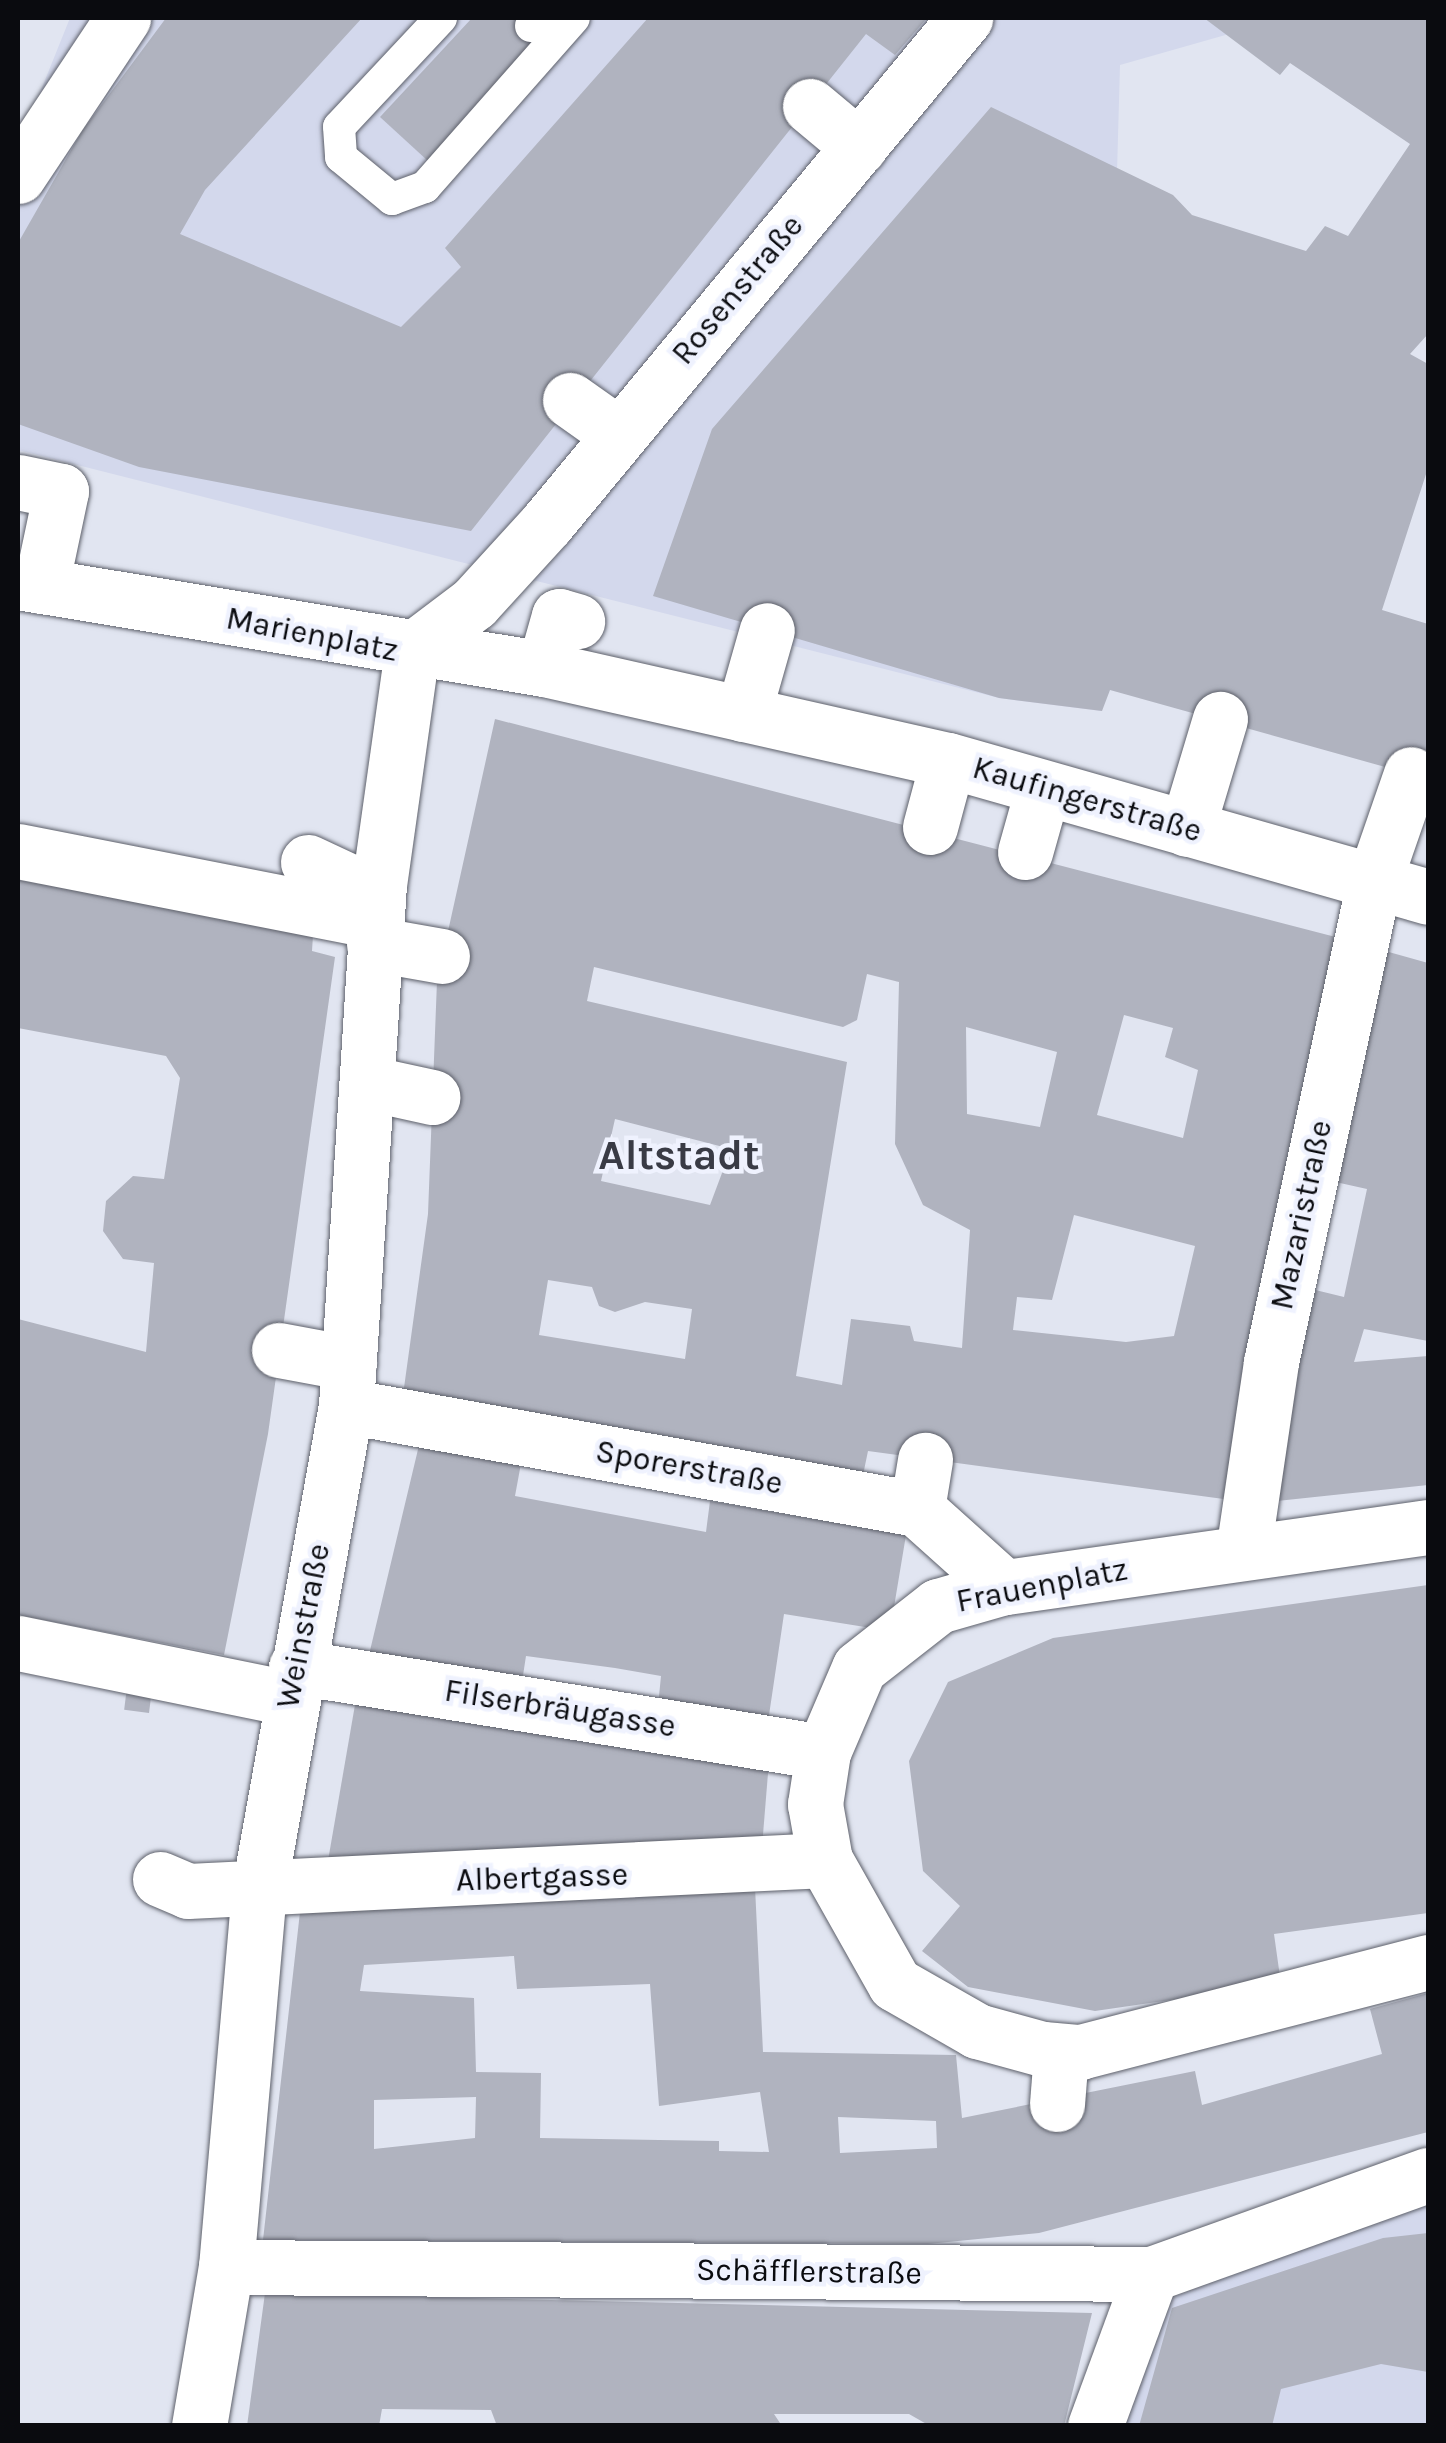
<!DOCTYPE html>
<html>
<head>
<meta charset="utf-8">
<style>
  body { margin:0 }
  #map { position:relative; width:1446px; height:2443px; overflow:hidden; background:#e1e5f1; font-family:Karla,sans-serif }
  div>[style] { position:absolute }
  .built>* { inset:0; background:#d3d8ec }
  .building>* { inset:0; background:#b0b3bf; transform-origin:0 0 }
  .roads { filter:drop-shadow(0 0 2px #5d606a) drop-shadow(0 0 2px #5d606a) }
  .lane>* { height:32px; margin:-16px; padding:0 16px; transform-origin:16px; border-radius:16px; background:#fff }
  .street>* { height:55px; margin:-27.5px; padding:0 27.5px; transform-origin:27.5px; border-radius:27.5px; background:#fff }
  span { translate:-50% -50%; white-space:nowrap; text-align:center; line-height:1.15; -webkit-text-stroke:9px #eff2fe; paint-order:stroke }
  .street-label { font-size:32px; color:#0a0b0f }
  .district-label { font-size:42px; color:#393b45; font-weight:700 }
  .frame { position:absolute; inset:0; border:20px solid #0a0b0f; pointer-events:none }
</style>
</head>
<body>
<div id="map">
  <div class="built">
    <div style="clip-path:polygon(70px 18px,1285px 18px,1120px 65px,1102px 711px,999px 698px,18px 450px,18px 147px)"></div>
    <div style="clip-path:polygon(1428px 2193px,1428px 2425px,1125px 2426px,1157px 2304px)"></div>
  </div>
  <div class="building">
    <div style="clip-path:polygon(166px 18px,362px 18px,205px 190px,180px 234px,401px 327px,461px 267px,445px 248px,648px 18px,927px 18px,895px 55px,866px 34px,471px 531px,139px 467px,18px 424px,18px 243px,82px 131px)"></div>
    <div style="clip-path:polygon(472px 18px,522px 18px,544px 38px,428px 161px,380px 117px)"></div>
    <div style="clip-path:polygon(1204px 18px,1428px 18px,1428px 334px,1410px 354px,1428px 364px,1428px 468px,1382px 610px,1428px 624px,1428px 779px,1110px 690px,1102px 711px,999px 698px,653px 596px,712px 429px,991px 107px,1173px 195px,1192px 215px,1306px 251px,1325px 226px,1348px 236px,1410px 144px,1290px 63px,1280px 75px)"></div>
    <div style="clip-path:polygon(evenodd,495px 719px,1351px 941px,1231px 1500px,868px 1451px,862px 1480px,403px 1395px,428px 1214px,437px 981px,495px 719px,594px 967px,843px 1027px,857px 1020px,867px 974px,899px 982px,895px 1144px,923px 1205px,970px 1230px,962px 1348px,914px 1341px,910px 1326px,851px 1319px,842px 1385px,796px 1376px,847px 1062px,587px 1001px,594px 967px,495px 719px,1124px 1015px,1173px 1028px,1165px 1057px,1198px 1070px,1183px 1138px,1097px 1115px,1124px 1015px,495px 719px,966px 1027px,1057px 1052px,1040px 1127px,967px 1114px,966px 1027px,495px 719px,615px 1119px,731px 1149px,710px 1205px,601px 1181px,615px 1119px,495px 719px,1074px 1215px,1195px 1246px,1174px 1336px,1126px 1342px,1013px 1330px,1017px 1297px,1052px 1300px,1074px 1215px,495px 719px,548px 1280px,592px 1287px,599px 1306px,615px 1312px,645px 1302px,692px 1309px,685px 1359px,539px 1335px,548px 1280px)"></div>
    <div style="clip-path:polygon(41px 877px,313px 935px,312px 951px,335px 957px,268px 1434px,224px 1655px,18px 1615px,18px 1319px,146px 1352px,154px 1263px,123px 1259px,103px 1231px,106px 1201px,133px 1176px,164px 1179px,180px 1078px,166px 1056px,18px 1028px,18px 880px,40px 884px)"></div>
    <div style="clip-path:polygon(1371px 947px,1428px 963px,1428px 1341px,1364px 1329px,1354px 1362px,1428px 1356px,1428px 1485px,1268px 1502px,1299px 1286px,1344px 1297px,1367px 1189px,1322px 1179px)"></div>
    <div style="clip-path:polygon(420px 1441px,522px 1458px,515px 1496px,706px 1532px,710px 1501px,906px 1535px,890px 1631px,784px 1614px,768px 1722px,658px 1706px,661px 1676px,615px 1668px,526px 1656px,522px 1682px,368px 1659px)"></div>
    <div style="clip-path:polygon(1428px 1585px,1428px 1913px,1274px 1934px,1281px 1984px,1095px 2011px,968px 1987px,922px 1951px,960px 1906px,923px 1871px,909px 1761px,948px 1682px,1053px 1638px)"></div>
    <div style="left:127px;top:1687px;width:25px;height:23px;rotate:7deg"></div>
    <div style="clip-path:polygon(356px 1699px,769px 1761px,761px 1859px,325px 1878px)"></div>
    <div style="clip-path:polygon(evenodd,755px 1887px,763px 2052px,956px 2055px,962px 2118px,1195px 2071px,1202px 2105px,1382px 2054px,1370px 2009px,1428px 1993px,1428px 2132px,1039px 2233px,928px 2244px,263px 2240px,300px 1912px,755px 1887px,514px 1956px,517px 1989px,650px 1984px,659px 2106px,760px 2092px,769px 2152px,719px 2151px,719px 2141px,540px 2138px,541px 2073px,476px 2072px,474px 1998px,360px 1991px,364px 1965px,514px 1956px,755px 1887px,476px 2097px,475px 2138px,374px 2149px,374px 2100px,476px 2097px,755px 1887px,838px 2117px,936px 2121px,937px 2148px,840px 2153px,838px 2117px)"></div>
    <div style="clip-path:polygon(1428px 2233px,1428px 2372px,1381px 2364px,1281px 2389px,1272px 2426px,1139px 2426px,1172px 2308px,1383px 2238px)"></div>
    <div style="clip-path:polygon(265px 2293px,1092px 2313px,1064px 2426px,930px 2426px,909px 2414px,774px 2414px,782px 2426px,497px 2426px,491px 2410px,382px 2409px,379px 2426px,247px 2426px)"></div>
  </div>
  <div class="roads">
    <div class="lane">
      <div style="left:441px;top:18px;width:149px;rotate:133.1deg"></div>
      <div style="left:339px;top:127px;width:30px;rotate:86deg"></div>
      <div style="left:341px;top:157px;width:66px;rotate:39.5deg"></div>
      <div style="left:392px;top:199px;width:35px;rotate:-20deg"></div>
      <div style="left:425px;top:187px;width:225px;rotate:-48.6deg"></div>
      <div style="left:531px;top:26px;width:12px;rotate:-42deg"></div>
    </div>
    <div class="street">
      <div style="left:810px;top:106px;width:64px;rotate:39.9deg"></div>
      <div style="left:18px;top:176px;width:190px;rotate:-56.4deg"></div>
      <div style="left:570px;top:400px;width:59px;rotate:35.3deg"></div>
      <div style="left:18px;top:482px;width:44px;rotate:11.8deg"></div>
      <div style="left:61px;top:491px;width:97px;rotate:101.9deg"></div>
      <div style="left:18px;top:582px;width:533px;rotate:9.39deg"></div>
      <div style="left:544px;top:669px;width:414px;rotate:12.7deg"></div>
      <div style="left:948px;top:760px;width:499px;rotate:15.9deg"></div>
      <div style="left:412px;top:650px;width:78px;rotate:-37.2deg"></div>
      <div style="left:474px;top:603px;width:108px;rotate:-47.6deg"></div>
      <div style="left:547px;top:523px;width:656px;rotate:-50.38deg"></div>
      <div style="left:544px;top:669px;width:55px;rotate:-74.2deg"></div>
      <div style="left:559px;top:616px;width:19px;rotate:16deg"></div>
      <div style="left:743px;top:714px;width:87px;rotate:-74.1deg"></div>
      <div style="left:930px;top:827px;width:69px;rotate:-75deg"></div>
      <div style="left:1187px;top:829px;width:115px;rotate:-73.3deg"></div>
      <div style="left:18px;top:851px;width:365px;rotate:11.1deg"></div>
      <div style="left:1025px;top:852px;width:66px;rotate:-74.3deg"></div>
      <div style="left:308px;top:862px;width:42px;rotate:25.3deg"></div>
      <div style="left:374px;top:944px;width:69px;rotate:10deg"></div>
      <div style="left:368px;top:1083px;width:66px;rotate:12.3deg"></div>
      <div style="left:279px;top:1350px;width:71px;rotate:10.5deg"></div>
      <div style="left:346px;top:1406px;width:580px;rotate:10.23deg"></div>
      <div style="left:917px;top:1509px;width:117px;rotate:41.9deg"></div>
      <div style="left:917px;top:1509px;width:50px;rotate:-80.7deg"></div>
      <div style="left:1428px;top:1527px;width:428px;rotate:171.9deg"></div>
      <div style="left:1004px;top:1587px;width:69px;rotate:163.9deg"></div>
      <div style="left:938px;top:1606px;width:100px;rotate:141.9deg"></div>
      <div style="left:859px;top:1668px;width:91px;rotate:113.2deg"></div>
      <div style="left:823px;top:1752px;width:53px;rotate:98.7deg"></div>
      <div style="left:815px;top:1804px;width:57px;rotate:79.9deg"></div>
      <div style="left:825px;top:1860px;width:142px;rotate:60.6deg"></div>
      <div style="left:895px;top:1984px;width:95px;rotate:29.8deg"></div>
      <div style="left:977px;top:2031px;width:68px;rotate:15.3deg"></div>
      <div style="left:1043px;top:2049px;width:37px;rotate:5deg"></div>
      <div style="left:1080px;top:2052px;width:359px;rotate:-14.5deg"></div>
      <div style="left:1243px;top:1552px;width:192px;rotate:-81.6deg"></div>
      <div style="left:1271px;top:1362px;width:492px;rotate:-77.9deg"></div>
      <div style="left:1374px;top:881px;width:113px;rotate:-70.9deg"></div>
      <div style="left:18px;top:1643px;width:277px;rotate:11.5deg"></div>
      <div style="left:296px;top:1667px;width:534px;rotate:9.16deg"></div>
      <div style="left:160px;top:1879px;width:30px;rotate:23deg"></div>
      <div style="left:188px;top:1891px;width:638px;rotate:-2.79deg"></div>
      <div style="left:1057px;top:2104px;width:51px;rotate:-85.5deg"></div>
      <div style="left:226px;top:2267px;width:925px;rotate:0.43deg"></div>
      <div style="left:1151px;top:2274px;width:294px;rotate:-19.7deg"></div>
      <div style="left:199px;top:2426px;width:161px;rotate:-80.4deg"></div>
      <div style="left:226px;top:2267px;width:379px;rotate:-85deg"></div>
      <div style="left:259px;top:1889px;width:491px;rotate:-79.8deg"></div>
      <div style="left:346px;top:1406px;width:522px;rotate:-86.38deg"></div>
      <div style="left:379px;top:885px;width:237px;rotate:-82deg"></div>
      <div style="left:1095px;top:2426px;width:162px;rotate:-69.8deg"></div>
    </div>
  </div>
  <div class="street-label">
    <span style="left:738px;top:290px;rotate:-50deg">Rosenstraße</span>
    <span style="left:312px;top:635px;rotate:11deg">Marienplatz</span>
    <span style="left:1087px;top:800px;rotate:16deg">Kaufingerstraße</span>
    <span style="left:1302px;top:1215px;rotate:-78deg">Mazaristraße</span>
    <span style="left:689px;top:1468px;rotate:10deg">Sporerstraße</span>
    <span style="left:1042px;top:1586px;rotate:-11deg">Frauenplatz</span>
    <span style="left:304px;top:1626px;rotate:-79deg">Weinstraße</span>
    <span style="left:560px;top:1709px;rotate:9deg">Filserbräugasse</span>
    <span style="left:542px;top:1878px;rotate:-2deg">Albertgasse</span>
    <span style="left:809px;top:2272px;rotate:1deg">Schäfflerstraße</span>
  </div>
  <div class="district-label">
    <span style="left:679px;top:1155px">Altstadt</span>
  </div>
  <div class="frame"></div>
</div>
</body>
</html>
